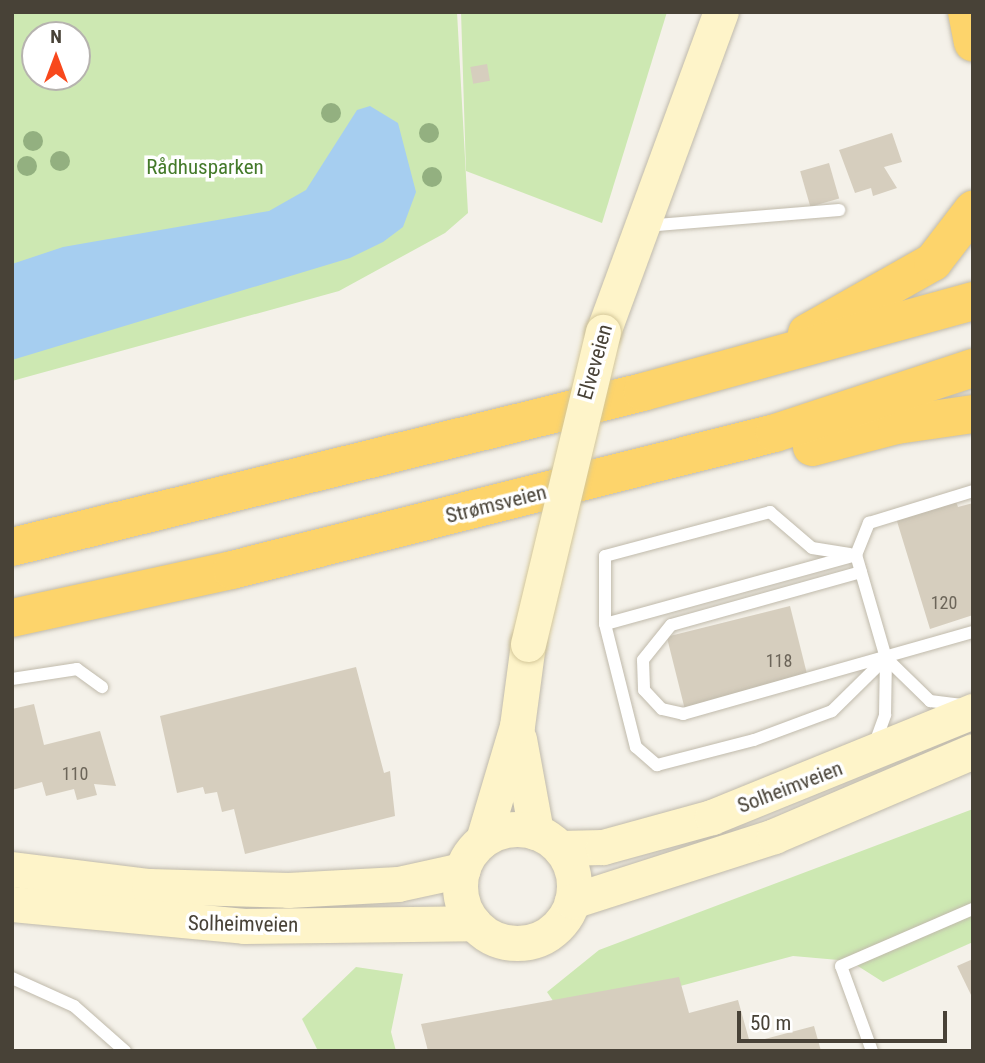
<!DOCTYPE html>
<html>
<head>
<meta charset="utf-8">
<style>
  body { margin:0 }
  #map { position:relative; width:985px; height:1063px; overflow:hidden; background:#f4f1e9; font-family:"Roboto Condensed",sans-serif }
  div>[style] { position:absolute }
  .green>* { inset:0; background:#cde8b2 }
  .water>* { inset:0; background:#a6cef0 }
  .building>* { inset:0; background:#d6cebe; transform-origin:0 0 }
  .roads { filter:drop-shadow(0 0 2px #c0baab) drop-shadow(0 0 2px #c0baab) }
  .service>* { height:12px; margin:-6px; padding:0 6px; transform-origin:6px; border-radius:6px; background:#fff }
  .secondary>* { height:35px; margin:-17.5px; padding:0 17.5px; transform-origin:17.5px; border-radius:17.5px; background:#fef4c9 }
  .secondary>.ring { margin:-17.5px; padding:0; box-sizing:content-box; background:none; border:35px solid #fef4c9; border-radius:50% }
  .motorway>* { height:38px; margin:-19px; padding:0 19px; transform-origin:19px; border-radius:19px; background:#fdd46b }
  .bridges { filter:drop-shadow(0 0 2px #d4c799) drop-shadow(0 0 2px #d4c799) }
  .secondary-bridge>* { height:35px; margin:-17.5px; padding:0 17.5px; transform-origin:17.5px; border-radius:17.5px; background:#fef4c9 }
  .trees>* { width:20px; height:20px; margin:-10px; border-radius:50%; background:#93b080 }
  span { translate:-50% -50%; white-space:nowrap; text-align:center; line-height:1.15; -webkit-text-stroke:7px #fff; paint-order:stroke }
  .number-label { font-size:18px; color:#6c6559 }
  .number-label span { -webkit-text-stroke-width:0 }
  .park-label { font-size:21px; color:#447a2a }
  .street-label { font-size:21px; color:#484237 }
  .frame { position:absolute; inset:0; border:14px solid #484237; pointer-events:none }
  .north { position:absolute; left:21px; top:21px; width:70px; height:70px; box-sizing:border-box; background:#fff; border:2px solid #b6b3af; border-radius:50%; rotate:0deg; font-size:19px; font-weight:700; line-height:28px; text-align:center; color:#484237 }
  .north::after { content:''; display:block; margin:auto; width:24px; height:32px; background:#f8481c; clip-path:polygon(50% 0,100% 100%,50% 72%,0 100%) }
  .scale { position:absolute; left:737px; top:1011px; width:210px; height:32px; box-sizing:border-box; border:4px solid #484237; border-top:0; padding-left:9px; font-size:21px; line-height:24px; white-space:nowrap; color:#484237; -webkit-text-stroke:5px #fff; paint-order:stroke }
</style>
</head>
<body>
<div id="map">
  <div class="green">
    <div style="clip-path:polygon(evenodd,12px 12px,457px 12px,468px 213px,445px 233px,339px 291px,12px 381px,12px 12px,35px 35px,77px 35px,77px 77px,35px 77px,35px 35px)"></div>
    <div style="clip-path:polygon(461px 12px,667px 12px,602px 223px,466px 171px)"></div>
    <div style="clip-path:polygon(973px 809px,973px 942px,883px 982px,850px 961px,793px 956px,590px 1010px,558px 1008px,547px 992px,599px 950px)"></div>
    <div style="clip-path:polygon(356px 967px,403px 974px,391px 1032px,396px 1051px,318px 1051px,302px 1019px)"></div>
  </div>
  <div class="water">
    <div style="clip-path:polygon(370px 106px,398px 123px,416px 192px,403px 227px,383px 242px,350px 258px,12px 360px,12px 264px,63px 247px,269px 211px,306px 190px,357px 110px)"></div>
  </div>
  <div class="building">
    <div style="left:487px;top:64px;width:17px;height:17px;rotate:80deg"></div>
    <div style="clip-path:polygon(892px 133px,902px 162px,884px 167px,897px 188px,873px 196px,871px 188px,855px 193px,839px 150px)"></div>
    <div style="left:829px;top:163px;width:37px;height:30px;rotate:74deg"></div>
    <div style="clip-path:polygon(955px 499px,958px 507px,973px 503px,973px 615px,930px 629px,896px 518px)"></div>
    <div style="left:790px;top:606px;width:73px;height:127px;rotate:76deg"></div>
    <div style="clip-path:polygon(356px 667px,384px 773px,390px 771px,395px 816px,245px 854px,234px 809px,222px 812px,217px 792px,205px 794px,203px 787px,177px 793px,160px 716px)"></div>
    <div style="clip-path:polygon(34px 704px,44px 745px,100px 731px,116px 786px,94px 784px,97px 795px,77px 800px,74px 789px,46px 796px,42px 782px,12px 790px,12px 709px)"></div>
    <div style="clip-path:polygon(973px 959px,973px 999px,957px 966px)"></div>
    <div style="clip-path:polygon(679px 977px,689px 1013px,738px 1000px,750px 1043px,814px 1026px,821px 1051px,428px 1051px,421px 1024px)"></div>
  </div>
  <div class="roads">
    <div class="service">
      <div style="left:645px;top:226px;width:195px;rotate:-4.7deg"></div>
      <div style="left:856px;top:555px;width:260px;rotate:164.6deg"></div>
      <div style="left:605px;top:624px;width:127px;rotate:75.9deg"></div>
      <div style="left:636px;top:747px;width:28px;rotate:41deg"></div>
      <div style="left:657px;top:765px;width:100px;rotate:-14.5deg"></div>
      <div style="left:754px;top:740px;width:83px;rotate:-20.4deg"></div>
      <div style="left:832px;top:711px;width:76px;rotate:-44.5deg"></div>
      <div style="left:861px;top:572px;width:197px;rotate:164.4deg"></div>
      <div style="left:671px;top:625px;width:45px;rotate:128.7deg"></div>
      <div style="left:643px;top:660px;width:30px;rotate:88deg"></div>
      <div style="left:644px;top:690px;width:26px;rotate:47deg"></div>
      <div style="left:662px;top:709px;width:22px;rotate:13deg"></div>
      <div style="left:683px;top:714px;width:301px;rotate:-15.8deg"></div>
      <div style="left:605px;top:624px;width:68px;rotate:-90deg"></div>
      <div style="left:605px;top:556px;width:171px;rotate:-14.9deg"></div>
      <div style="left:770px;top:512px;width:55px;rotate:40.6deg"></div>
      <div style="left:812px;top:548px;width:38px;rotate:9deg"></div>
      <div style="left:886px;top:658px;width:62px;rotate:44.3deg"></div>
      <div style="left:930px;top:701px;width:32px;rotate:7deg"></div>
      <div style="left:12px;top:679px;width:66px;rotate:-8.7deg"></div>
      <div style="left:77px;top:669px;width:31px;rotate:36deg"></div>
      <div style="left:875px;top:743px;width:30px;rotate:-70deg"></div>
      <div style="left:885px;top:715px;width:57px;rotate:-89deg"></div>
      <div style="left:886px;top:658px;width:107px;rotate:-106.2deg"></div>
      <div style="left:856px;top:555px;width:35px;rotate:-68deg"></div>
      <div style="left:869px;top:523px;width:109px;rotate:-17.1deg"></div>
      <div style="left:12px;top:978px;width:68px;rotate:24.3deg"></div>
      <div style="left:74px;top:1006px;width:68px;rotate:41.4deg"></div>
      <div style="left:872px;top:1051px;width:90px;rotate:-110deg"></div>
      <div style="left:841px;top:966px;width:144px;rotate:-23.4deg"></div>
    </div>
    <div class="secondary">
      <div style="left:603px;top:332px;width:341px;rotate:-69.8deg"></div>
      <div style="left:519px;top:739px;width:95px;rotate:79.6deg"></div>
      <div class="ring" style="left:460px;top:829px;width:79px;height:79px"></div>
      <div style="left:483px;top:840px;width:119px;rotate:-73.4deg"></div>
      <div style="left:517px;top:726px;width:83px;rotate:-82.4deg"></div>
      <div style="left:560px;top:848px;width:43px;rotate:-1.3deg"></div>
      <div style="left:603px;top:847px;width:113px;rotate:-15.4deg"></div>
      <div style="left:712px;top:817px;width:282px;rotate:-22.1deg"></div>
      <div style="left:12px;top:869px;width:138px;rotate:7.1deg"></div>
      <div style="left:149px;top:886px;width:139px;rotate:1.6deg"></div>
      <div style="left:288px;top:890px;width:110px;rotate:-3.1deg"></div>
      <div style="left:398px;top:884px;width:66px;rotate:-12.3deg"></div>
      <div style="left:572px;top:901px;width:212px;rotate:-17.8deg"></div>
      <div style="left:774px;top:836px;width:216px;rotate:-23.1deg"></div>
      <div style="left:12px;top:904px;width:233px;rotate:5.4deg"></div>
      <div style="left:244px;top:926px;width:230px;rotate:-0.7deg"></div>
    </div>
    <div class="motorway">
      <div style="left:967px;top:12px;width:31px;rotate:79deg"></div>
      <div style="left:807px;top:333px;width:145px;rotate:-29.4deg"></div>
      <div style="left:933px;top:262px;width:66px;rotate:-52.4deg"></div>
      <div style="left:812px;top:447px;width:88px;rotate:-14.5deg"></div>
      <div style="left:897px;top:425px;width:77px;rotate:-8.2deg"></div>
      <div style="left:12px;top:547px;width:650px;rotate:-13.8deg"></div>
      <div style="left:643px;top:392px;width:342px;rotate:-15.4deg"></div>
      <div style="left:12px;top:618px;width:225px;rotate:-12.3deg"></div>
      <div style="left:232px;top:570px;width:560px;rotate:-14.16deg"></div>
      <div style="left:775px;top:433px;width:208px;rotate:-18.2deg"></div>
    </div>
  </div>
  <div class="bridges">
    <div class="secondary-bridge">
      <div style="left:528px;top:644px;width:321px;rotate:-76.5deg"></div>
    </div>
  </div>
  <div class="trees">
    <div style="left:331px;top:113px"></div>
    <div style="left:429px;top:133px"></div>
    <div style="left:33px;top:141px"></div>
    <div style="left:60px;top:161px"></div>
    <div style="left:27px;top:166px"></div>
    <div style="left:432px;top:177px"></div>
  </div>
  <div class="number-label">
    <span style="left:944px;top:603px">120</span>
    <span style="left:779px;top:661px">118</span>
    <span style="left:75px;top:774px">110</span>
  </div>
  <div class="park-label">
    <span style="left:205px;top:167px">Rådhusparken</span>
  </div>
  <div class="street-label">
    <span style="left:595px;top:362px;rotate:-74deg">Elveveien</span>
    <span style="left:496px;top:504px;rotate:-14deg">Strømsveien</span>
    <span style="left:790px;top:787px;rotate:-21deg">Solheimveien</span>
    <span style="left:243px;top:924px;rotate:1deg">Solheimveien</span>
  </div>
  <div class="frame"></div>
  <div class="north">N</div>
  <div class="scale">50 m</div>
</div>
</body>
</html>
